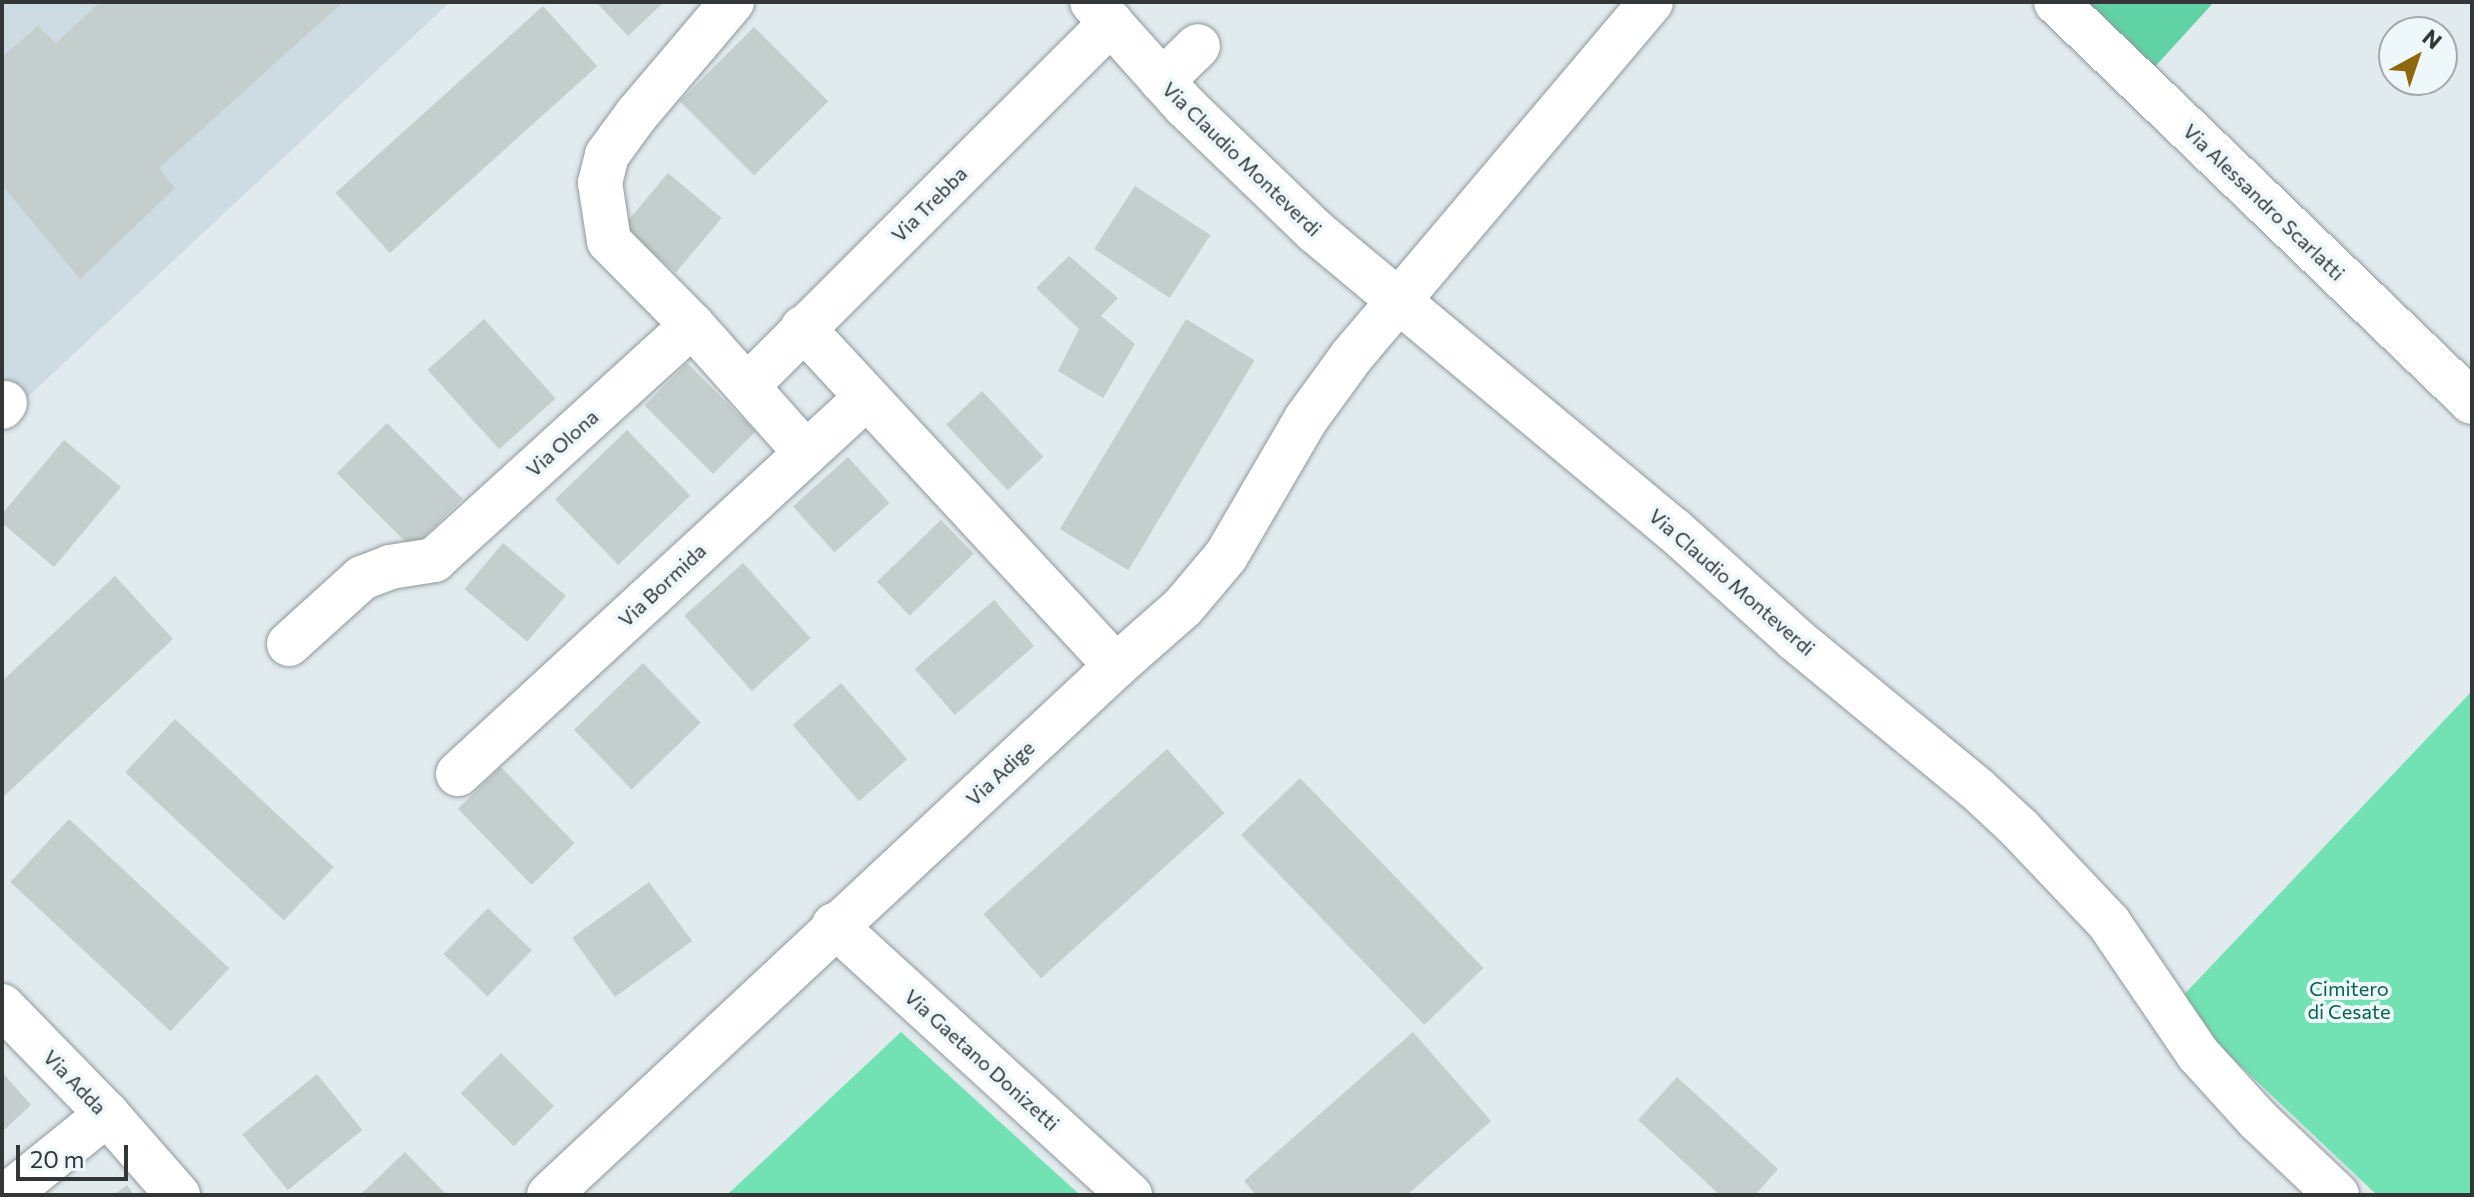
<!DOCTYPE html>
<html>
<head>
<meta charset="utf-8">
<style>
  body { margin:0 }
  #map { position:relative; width:2474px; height:1197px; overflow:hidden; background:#e1eaed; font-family:Commissioner,sans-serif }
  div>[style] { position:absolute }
  .built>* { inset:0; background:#ccdce2 }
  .green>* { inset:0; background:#72e2b4 }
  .forest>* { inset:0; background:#61d2a5 }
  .building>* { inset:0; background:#c4cecd; transform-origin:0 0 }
  .roads { filter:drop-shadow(0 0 2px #91999c) drop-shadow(0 0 2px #91999c) }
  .minor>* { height:44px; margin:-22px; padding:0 22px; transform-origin:22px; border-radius:22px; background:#fff }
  span { translate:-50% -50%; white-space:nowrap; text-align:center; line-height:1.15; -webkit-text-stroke:8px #eef7fa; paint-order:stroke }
  .street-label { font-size:20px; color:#333637 }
  .park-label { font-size:20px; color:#046347 }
  .frame { position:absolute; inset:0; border:4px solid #333637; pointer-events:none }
  .north { position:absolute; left:2378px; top:16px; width:80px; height:80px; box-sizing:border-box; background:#eef7fa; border:2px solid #a3aaac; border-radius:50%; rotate:40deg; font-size:22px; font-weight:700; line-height:32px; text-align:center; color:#333637 }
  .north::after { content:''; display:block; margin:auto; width:28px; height:36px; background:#8f670d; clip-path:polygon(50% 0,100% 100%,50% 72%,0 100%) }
  .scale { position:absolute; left:16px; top:1145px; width:112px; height:36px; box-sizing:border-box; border:4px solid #333637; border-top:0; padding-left:10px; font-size:24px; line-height:28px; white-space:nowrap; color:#333637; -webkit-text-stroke:6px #eef7fa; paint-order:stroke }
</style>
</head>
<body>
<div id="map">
  <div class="built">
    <div style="clip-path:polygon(2px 2px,450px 2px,20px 404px,2px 385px)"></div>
  </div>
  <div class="green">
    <div style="clip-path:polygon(2472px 691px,2472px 1195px,2377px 1195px,2175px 1004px)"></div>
    <div style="clip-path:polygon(901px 1032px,1080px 1195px,727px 1195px)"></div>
  </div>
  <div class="forest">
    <div style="clip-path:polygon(2062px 2px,2214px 2px,2131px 93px)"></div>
  </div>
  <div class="building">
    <div style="clip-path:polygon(100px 2px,343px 2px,159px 168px,175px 188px,80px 279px,2px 185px,2px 57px,38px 26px,56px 43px)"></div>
    <div style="clip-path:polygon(596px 2px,664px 2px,628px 36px)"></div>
    <div style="left:543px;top:6px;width:81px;height:279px;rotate:48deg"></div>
    <div style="left:754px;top:27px;width:105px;height:105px;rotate:45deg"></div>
    <div style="left:668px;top:173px;width:70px;height:71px;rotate:40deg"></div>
    <div style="left:1135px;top:186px;width:90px;height:75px;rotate:33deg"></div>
    <div style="clip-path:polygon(1069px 256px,1118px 298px,1101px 316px,1135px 344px,1103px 398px,1058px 371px,1079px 329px,1036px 288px)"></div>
    <div style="left:484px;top:319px;width:107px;height:76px;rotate:48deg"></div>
    <div style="left:1186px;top:319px;width:80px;height:245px;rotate:31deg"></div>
    <div style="left:687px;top:363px;width:97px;height:60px;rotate:45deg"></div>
    <div style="left:982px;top:391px;width:90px;height:49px;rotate:47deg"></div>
    <div style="left:387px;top:423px;width:107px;height:71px;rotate:45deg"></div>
    <div style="left:627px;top:430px;width:91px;height:100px;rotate:46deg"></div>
    <div style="clip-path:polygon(64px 440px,121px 487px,54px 567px,2px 523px,2px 514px)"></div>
    <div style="left:848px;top:457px;width:62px;height:74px;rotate:48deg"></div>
    <div style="left:941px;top:520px;width:47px;height:89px;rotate:46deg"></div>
    <div style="left:503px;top:543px;width:82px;height:60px;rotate:40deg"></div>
    <div style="left:743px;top:563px;width:101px;height:79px;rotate:48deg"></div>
    <div style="clip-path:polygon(115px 576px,173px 639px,2px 798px,2px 681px)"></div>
    <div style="left:994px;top:600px;width:61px;height:105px;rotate:49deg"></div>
    <div style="left:643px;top:663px;width:83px;height:96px;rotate:46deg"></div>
    <div style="left:841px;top:683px;width:101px;height:64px;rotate:49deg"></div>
    <div style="left:175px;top:719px;width:217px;height:73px;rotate:43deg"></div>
    <div style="left:1167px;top:749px;width:86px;height:247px;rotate:48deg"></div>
    <div style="left:501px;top:767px;width:106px;height:60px;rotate:46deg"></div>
    <div style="left:1300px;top:778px;width:264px;height:82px;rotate:46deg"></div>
    <div style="left:69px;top:819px;width:219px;height:86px;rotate:43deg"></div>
    <div style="left:649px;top:882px;width:73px;height:95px;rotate:54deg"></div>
    <div style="left:488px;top:908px;width:61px;height:64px;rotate:44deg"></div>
    <div style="clip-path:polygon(1413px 1032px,1491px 1121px,1407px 1195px,1256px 1195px,1244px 1181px)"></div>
    <div style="left:501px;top:1053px;width:75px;height:57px;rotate:45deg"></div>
    <div style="clip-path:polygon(2px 1072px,31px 1105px,2px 1132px)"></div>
    <div style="left:317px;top:1074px;width:72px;height:96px;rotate:51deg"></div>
    <div style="clip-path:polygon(1677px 1077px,1778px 1169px,1755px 1195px,1720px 1195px,1638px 1120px)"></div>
    <div style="clip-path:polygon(405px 1152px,447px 1195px,360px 1195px)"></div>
    <div style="clip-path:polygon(127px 1185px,134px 1195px,114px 1195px)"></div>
  </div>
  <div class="roads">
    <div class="minor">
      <div style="left:1092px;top:2px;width:140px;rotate:48.2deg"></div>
      <div style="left:1185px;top:106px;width:182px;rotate:43.9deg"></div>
      <div style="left:1316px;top:232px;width:464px;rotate:39.8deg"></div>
      <div style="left:1673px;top:529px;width:164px;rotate:42deg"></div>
      <div style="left:1795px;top:639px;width:234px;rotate:39.5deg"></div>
      <div style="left:1976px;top:788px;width:59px;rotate:42.9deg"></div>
      <div style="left:2019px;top:828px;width:131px;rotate:46.5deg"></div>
      <div style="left:2109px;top:923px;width:158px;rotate:55.8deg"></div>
      <div style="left:2198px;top:1054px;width:89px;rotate:47.7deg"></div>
      <div style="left:2258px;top:1120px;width:109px;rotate:43.5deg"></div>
      <div style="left:2056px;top:2px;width:577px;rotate:43.88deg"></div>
      <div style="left:1162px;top:81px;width:50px;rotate:-44.2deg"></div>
      <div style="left:692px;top:325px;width:118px;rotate:-134.7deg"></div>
      <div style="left:609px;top:241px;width:59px;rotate:-98.8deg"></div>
      <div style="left:600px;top:183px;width:29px;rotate:-76deg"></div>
      <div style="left:607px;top:155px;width:51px;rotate:-53.8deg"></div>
      <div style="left:637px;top:114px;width:147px;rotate:-49.7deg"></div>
      <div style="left:748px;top:385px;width:513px;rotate:-44.92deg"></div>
      <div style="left:2px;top:407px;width:5px;rotate:-53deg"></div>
      <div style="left:289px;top:644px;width:98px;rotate:-42.1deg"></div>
      <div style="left:362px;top:578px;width:30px;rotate:-21deg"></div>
      <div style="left:390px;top:567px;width:45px;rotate:-9deg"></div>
      <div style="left:434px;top:560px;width:349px;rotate:-42.3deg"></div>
      <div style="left:692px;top:325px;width:171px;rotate:48.3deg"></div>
      <div style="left:1116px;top:666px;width:89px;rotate:-41.4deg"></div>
      <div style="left:1183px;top:607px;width:67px;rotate:-49.9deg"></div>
      <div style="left:1226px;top:556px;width:159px;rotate:-59.7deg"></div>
      <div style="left:1306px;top:419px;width:77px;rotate:-54deg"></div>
      <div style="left:1351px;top:357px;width:465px;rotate:-49.8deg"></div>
      <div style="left:458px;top:774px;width:556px;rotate:-42.67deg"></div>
      <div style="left:834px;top:925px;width:401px;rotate:42.4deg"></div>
      <div style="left:2px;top:1006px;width:151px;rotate:45.8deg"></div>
      <div style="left:107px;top:1114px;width:108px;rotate:48.8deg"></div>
      <div style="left:7px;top:1195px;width:129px;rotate:-39deg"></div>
      <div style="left:549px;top:1195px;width:775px;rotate:-43.01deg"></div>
      <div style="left:1116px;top:666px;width:461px;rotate:-132.8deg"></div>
    </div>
  </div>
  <div class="street-label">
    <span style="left:1242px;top:159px;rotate:44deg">Via Claudio Monteverdi</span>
    <span style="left:2264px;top:202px;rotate:44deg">Via Alessandro Scarlatti</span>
    <span style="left:929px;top:204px;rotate:-45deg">Via Trebba</span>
    <span style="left:562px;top:443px;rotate:-42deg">Via Olona</span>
    <span style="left:1732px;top:582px;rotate:41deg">Via Claudio Monteverdi</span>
    <span style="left:662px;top:585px;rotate:-43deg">Via Bormida</span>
    <span style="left:1000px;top:773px;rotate:-43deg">Via Adige</span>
    <span style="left:982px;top:1060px;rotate:42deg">Via Gaetano Donizetti</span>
    <span style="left:75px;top:1082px;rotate:46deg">Via Adda</span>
  </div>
  <div class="park-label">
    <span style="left:2349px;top:1000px">Cimitero<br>di Cesate</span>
  </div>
  <div class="frame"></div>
  <div class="north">N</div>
  <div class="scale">20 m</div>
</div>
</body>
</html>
